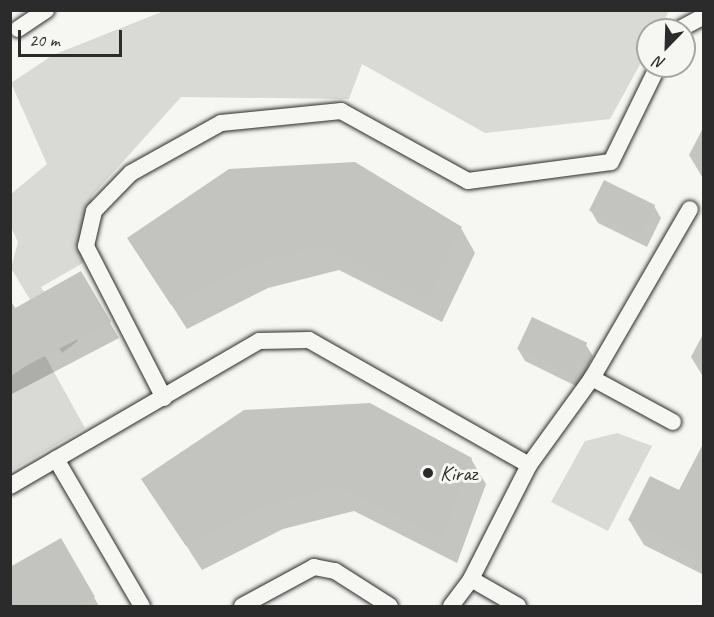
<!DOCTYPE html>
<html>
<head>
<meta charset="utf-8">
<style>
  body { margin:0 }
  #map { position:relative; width:714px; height:617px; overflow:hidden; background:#f6f6f2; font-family:Caveat,sans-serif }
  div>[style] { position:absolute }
  .green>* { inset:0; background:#d9d9d5 }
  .shadow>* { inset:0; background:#0003 }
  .building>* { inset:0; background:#c3c3c0; transform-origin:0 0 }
  .roads { filter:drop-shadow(0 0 2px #2b2b2b) drop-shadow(0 0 2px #2b2b2b) }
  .service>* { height:16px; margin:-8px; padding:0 8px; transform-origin:8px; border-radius:8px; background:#f6f6f2 }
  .dots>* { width:16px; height:16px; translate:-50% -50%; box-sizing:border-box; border:3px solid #f6f6f2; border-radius:50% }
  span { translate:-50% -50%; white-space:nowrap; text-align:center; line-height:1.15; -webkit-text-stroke:6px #f6f6f2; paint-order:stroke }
  .poi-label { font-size:21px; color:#2b2b2b }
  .left { translate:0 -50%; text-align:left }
  .frame { position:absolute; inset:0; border:12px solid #2b2b2b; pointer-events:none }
  .north { position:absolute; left:636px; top:18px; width:60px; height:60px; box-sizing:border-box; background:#f6f6f2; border:2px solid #a5a5a2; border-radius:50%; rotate:203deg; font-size:16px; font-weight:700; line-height:24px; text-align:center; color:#2b2b2b }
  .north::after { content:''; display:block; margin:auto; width:21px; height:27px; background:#2b2b2b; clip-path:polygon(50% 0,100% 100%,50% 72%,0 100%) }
  .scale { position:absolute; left:18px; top:30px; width:104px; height:27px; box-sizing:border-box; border:3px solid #2b2b2b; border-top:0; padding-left:8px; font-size:18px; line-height:21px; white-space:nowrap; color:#2b2b2b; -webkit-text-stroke:4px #f6f6f2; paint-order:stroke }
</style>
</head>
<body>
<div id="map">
  <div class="green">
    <div style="clip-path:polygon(164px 11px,669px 11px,659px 30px,648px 30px,648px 50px,610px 119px,485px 133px,362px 64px,349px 99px,181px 97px,92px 196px,83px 263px,41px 287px,78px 341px,62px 353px,11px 268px,18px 242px,11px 227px,11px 194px,47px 164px,11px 83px,53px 55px)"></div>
    <div style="clip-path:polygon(44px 354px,85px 428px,11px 471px,11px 376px)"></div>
    <div style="clip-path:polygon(617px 433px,652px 446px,608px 531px,551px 502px,585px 441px)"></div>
  </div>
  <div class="shadow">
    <div style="clip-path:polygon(704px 126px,704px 180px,689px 155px)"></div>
    <div style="clip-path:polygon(654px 206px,661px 218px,647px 247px,598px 223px,591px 211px)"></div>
    <div style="clip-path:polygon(461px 228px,475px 253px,442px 322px,339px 270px,268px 288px,187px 329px,129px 239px)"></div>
    <div style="clip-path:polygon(80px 273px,119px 338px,10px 395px,10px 300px,16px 309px)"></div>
    <div style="clip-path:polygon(704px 332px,704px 378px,691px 357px)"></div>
    <div style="clip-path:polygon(586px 345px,593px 356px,578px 387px,525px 361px,518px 349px)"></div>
    <div style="clip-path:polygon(704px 445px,704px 575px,644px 545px,629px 520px,680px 492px)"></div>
    <div style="clip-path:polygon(471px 459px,486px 484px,457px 563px,354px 511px,283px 529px,202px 570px,143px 479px)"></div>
    <div style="clip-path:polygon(61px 540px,99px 606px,10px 606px,10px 569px)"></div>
  </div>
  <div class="building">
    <div style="clip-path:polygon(355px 162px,462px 227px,427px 298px,323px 245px,254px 263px,171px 305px,127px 238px,229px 169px)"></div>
    <div style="left:604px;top:180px;width:57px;height:34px;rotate:26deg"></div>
    <div style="clip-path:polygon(81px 271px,111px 322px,10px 374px,10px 311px)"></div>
    <div style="left:532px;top:317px;width:61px;height:35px;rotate:25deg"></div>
    <div style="clip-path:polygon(370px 403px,472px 458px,442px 539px,338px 486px,269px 504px,186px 546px,141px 479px,244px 410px)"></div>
    <div style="clip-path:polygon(704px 442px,704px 559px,628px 520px,650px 476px,679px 490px)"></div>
    <div style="clip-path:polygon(61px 538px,95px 597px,79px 606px,10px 606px,10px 567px)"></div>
  </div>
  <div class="roads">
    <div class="service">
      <div style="left:18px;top:29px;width:34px;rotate:-34deg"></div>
      <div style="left:678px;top:30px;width:30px;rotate:-28deg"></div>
      <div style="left:592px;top:378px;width:92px;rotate:28.5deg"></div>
      <div style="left:164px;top:398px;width:171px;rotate:-117.2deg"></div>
      <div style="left:86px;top:246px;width:36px;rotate:-77deg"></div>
      <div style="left:94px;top:211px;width:53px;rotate:-45.8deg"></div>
      <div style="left:131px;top:173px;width:103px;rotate:-29.1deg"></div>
      <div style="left:221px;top:123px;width:121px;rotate:-5.7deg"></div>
      <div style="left:341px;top:111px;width:145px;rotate:28.9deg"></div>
      <div style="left:468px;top:181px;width:144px;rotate:-7.6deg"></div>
      <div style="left:611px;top:162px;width:107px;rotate:-63.9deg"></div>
      <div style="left:56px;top:459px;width:170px;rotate:59.7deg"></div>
      <div style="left:10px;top:486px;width:288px;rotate:-30.2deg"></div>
      <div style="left:259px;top:341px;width:50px;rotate:-1.1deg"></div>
      <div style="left:309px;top:340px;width:253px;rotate:29.6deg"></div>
      <div style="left:242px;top:606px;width:82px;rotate:-28.4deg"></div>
      <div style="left:314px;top:567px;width:21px;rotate:11deg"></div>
      <div style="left:335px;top:571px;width:65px;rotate:32.5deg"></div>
      <div style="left:451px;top:606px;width:34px;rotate:-53deg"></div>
      <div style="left:518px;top:606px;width:54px;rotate:-150.1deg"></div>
      <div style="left:471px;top:579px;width:128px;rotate:-63deg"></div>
      <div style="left:529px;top:465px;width:107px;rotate:-54.1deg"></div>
      <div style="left:592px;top:378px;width:195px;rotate:-59.9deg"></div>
    </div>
  </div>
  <div class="dots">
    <div style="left:428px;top:473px;background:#2b2b2b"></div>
  </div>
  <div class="poi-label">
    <span class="left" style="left:440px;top:473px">Kiraz</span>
  </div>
  <div class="frame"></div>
  <div class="north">N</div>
  <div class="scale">20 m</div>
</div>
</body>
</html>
